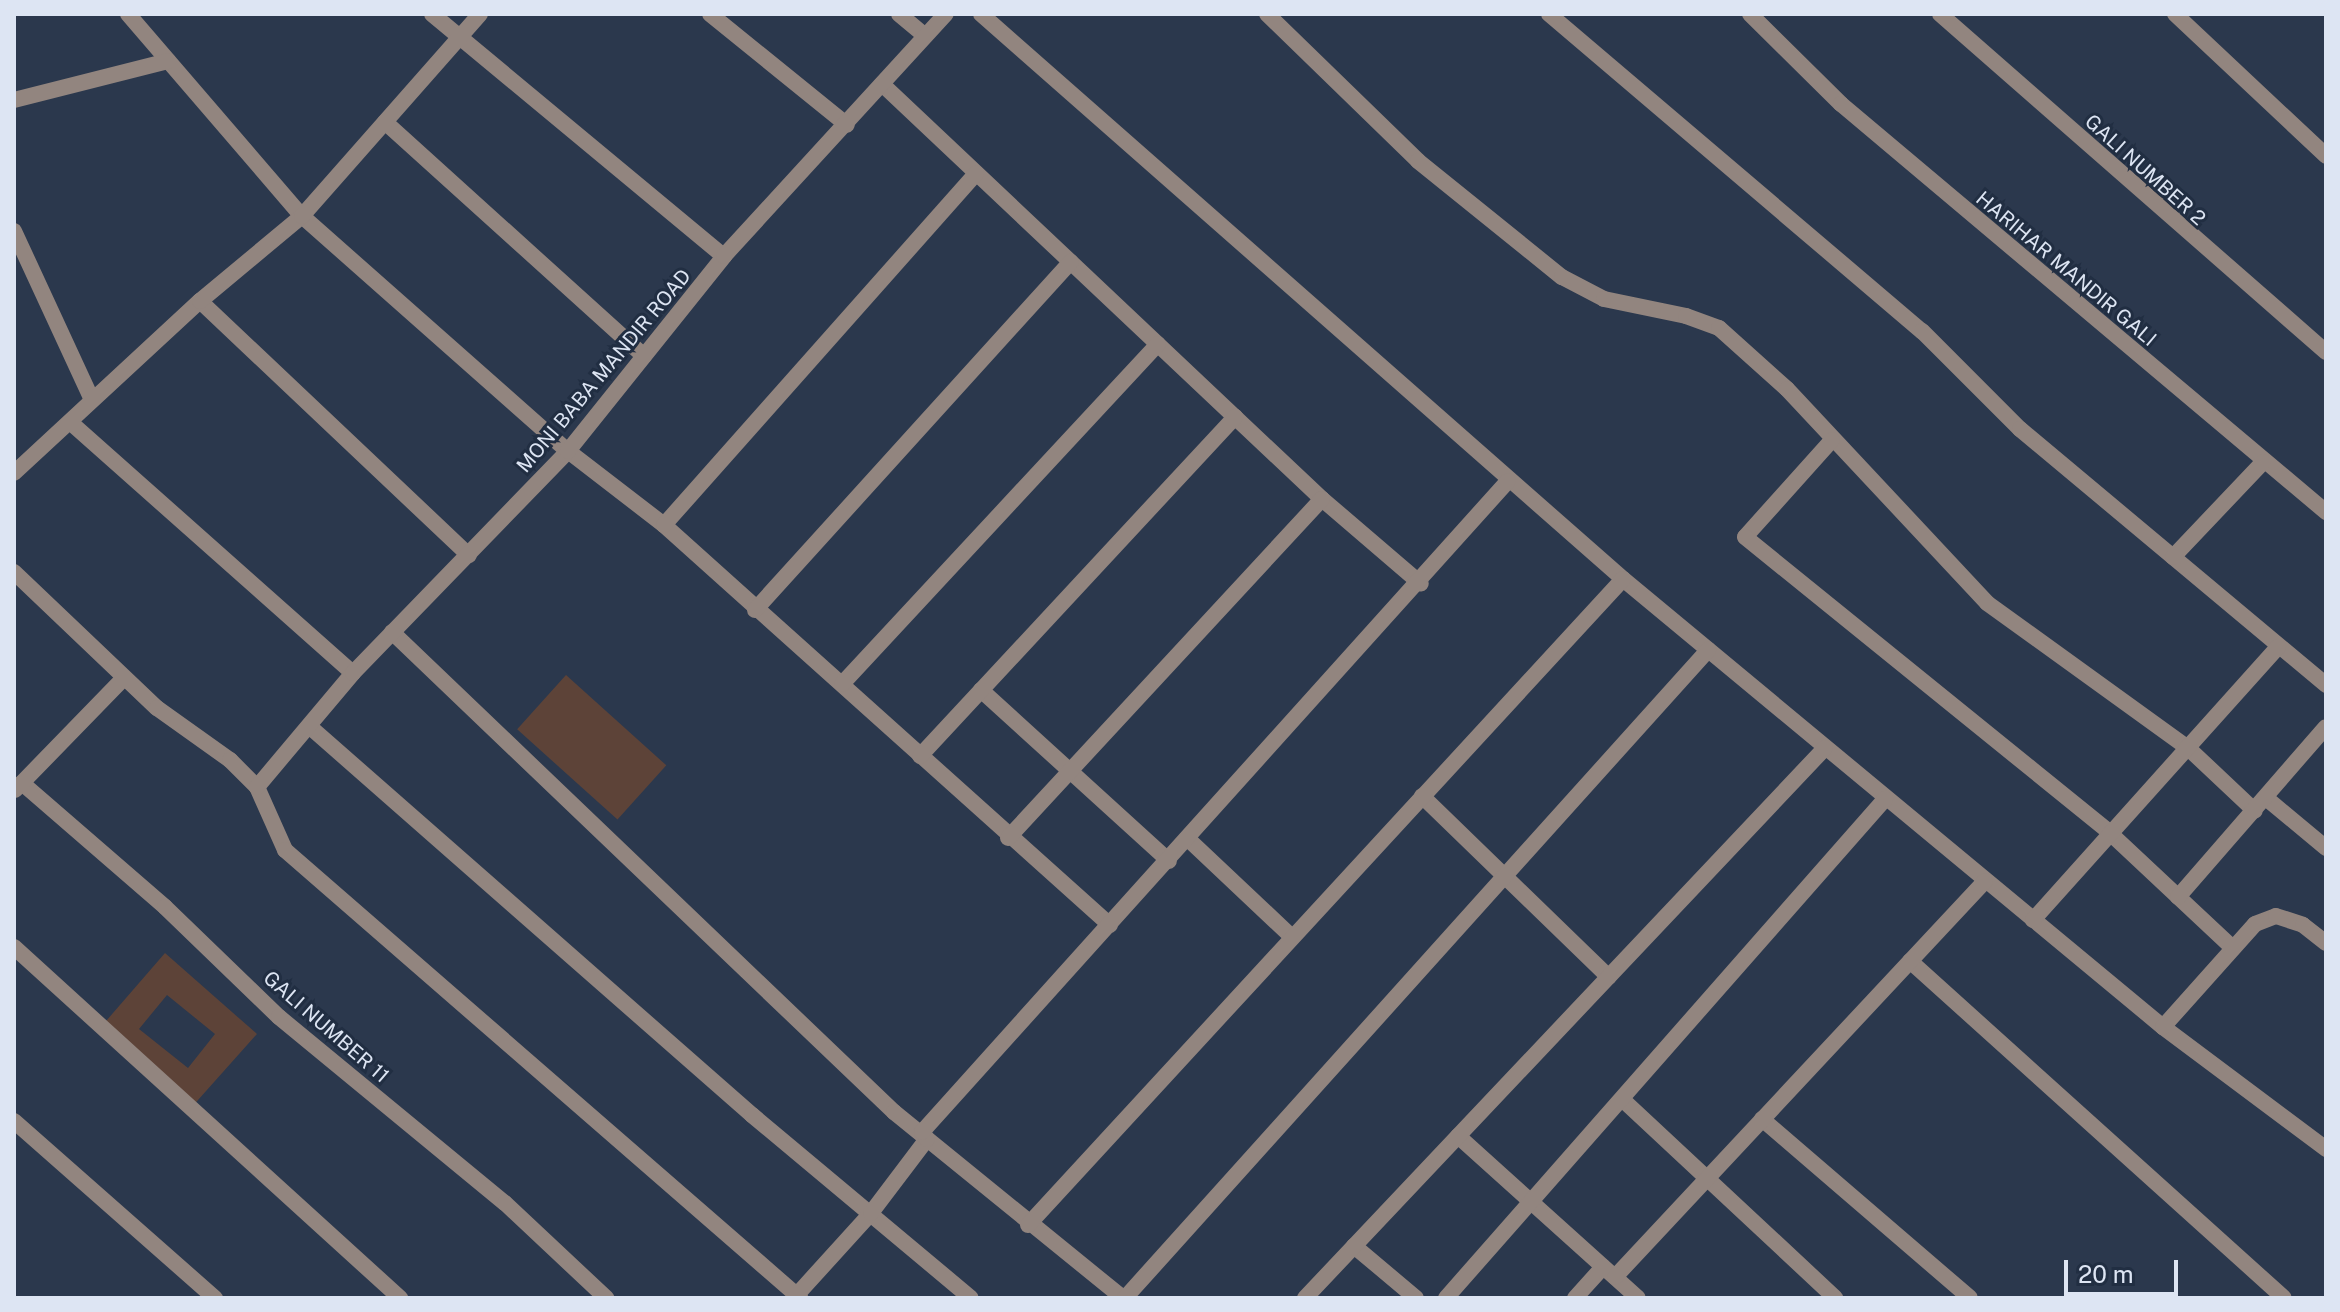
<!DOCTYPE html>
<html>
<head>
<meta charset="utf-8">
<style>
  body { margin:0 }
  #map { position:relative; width:2340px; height:1312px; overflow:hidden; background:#2b384d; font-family:"Public Sans",sans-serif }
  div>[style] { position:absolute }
  .building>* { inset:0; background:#5d4338; transform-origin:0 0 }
  .minor>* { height:16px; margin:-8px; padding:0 8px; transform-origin:8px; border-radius:8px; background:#92857f }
  .tertiary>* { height:16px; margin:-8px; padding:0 8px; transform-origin:8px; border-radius:8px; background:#92857f }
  span { translate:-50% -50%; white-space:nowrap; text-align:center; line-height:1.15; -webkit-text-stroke:6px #212e42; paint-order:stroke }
  .street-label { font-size:20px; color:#dde5f3 }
  .frame { position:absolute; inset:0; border:16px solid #dde5f3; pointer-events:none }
  .scale { position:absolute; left:2064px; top:1260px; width:114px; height:36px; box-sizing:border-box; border:4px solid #dde5f3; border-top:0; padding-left:10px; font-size:24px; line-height:28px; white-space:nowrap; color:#dde5f3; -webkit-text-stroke:6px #212e42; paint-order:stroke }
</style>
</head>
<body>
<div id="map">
  <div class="building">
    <div style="left:566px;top:675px;width:135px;height:73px;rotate:42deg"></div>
    <div style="clip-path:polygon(evenodd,165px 953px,257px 1034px,190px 1109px,100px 1028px,165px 953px,167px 995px,215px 1034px,188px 1068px,139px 1029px,167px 995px)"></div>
  </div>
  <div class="minor">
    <div style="left:128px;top:14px;width:267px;rotate:49.3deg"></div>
    <div style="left:302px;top:216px;width:355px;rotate:41.5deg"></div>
    <div style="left:568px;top:451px;width:121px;rotate:37.6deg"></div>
    <div style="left:664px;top:525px;width:599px;rotate:41.89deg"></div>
    <div style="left:432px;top:14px;width:379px;rotate:39.7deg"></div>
    <div style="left:710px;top:14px;width:176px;rotate:39deg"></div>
    <div style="left:899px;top:14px;width:31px;rotate:40deg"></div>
    <div style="left:981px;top:14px;width:855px;rotate:41.35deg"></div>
    <div style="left:1623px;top:579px;width:702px;rotate:39.68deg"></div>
    <div style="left:2163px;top:1027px;width:204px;rotate:36.8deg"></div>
    <div style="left:1267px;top:14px;width:211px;rotate:44.2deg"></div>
    <div style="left:1418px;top:161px;width:185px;rotate:38.9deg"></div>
    <div style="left:1562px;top:277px;width:47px;rotate:27.6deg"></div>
    <div style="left:1604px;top:299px;width:84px;rotate:11.7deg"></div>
    <div style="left:1686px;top:316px;width:35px;rotate:20deg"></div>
    <div style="left:1719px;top:328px;width:91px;rotate:41.9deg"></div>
    <div style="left:1787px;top:389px;width:293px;rotate:46.9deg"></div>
    <div style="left:1987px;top:603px;width:246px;rotate:35.8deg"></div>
    <div style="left:2187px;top:747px;width:93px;rotate:43.3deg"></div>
    <div style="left:1549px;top:14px;width:490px;rotate:40.4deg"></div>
    <div style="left:1922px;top:331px;width:139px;rotate:45deg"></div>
    <div style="left:2020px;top:429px;width:399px;rotate:39.9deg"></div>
    <div style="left:1750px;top:14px;width:128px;rotate:44.7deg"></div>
    <div style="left:1841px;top:104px;width:634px;rotate:40.07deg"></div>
    <div style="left:1940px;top:14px;width:513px;rotate:41.21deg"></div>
    <div style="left:2175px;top:14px;width:207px;rotate:43.2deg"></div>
    <div style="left:882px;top:84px;width:605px;rotate:43.33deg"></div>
    <div style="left:1322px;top:499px;width:130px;rotate:40.6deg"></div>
    <div style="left:14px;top:100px;width:159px;rotate:-14.2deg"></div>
    <div style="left:385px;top:122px;width:349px;rotate:42.1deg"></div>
    <div style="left:14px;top:231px;width:186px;rotate:65.2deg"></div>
    <div style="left:200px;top:301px;width:370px;rotate:43.4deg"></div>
    <div style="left:70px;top:422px;width:378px;rotate:41.6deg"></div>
    <div style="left:1832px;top:440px;width:130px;rotate:131.9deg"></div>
    <div style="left:1745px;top:537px;width:470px;rotate:39deg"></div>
    <div style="left:2110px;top:833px;width:168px;rotate:43.1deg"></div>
    <div style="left:14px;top:473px;width:253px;rotate:-42.8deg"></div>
    <div style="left:200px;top:301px;width:133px;rotate:-39.8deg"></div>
    <div style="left:302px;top:216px;width:269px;rotate:-48.6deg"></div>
    <div style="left:664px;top:525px;width:470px;rotate:-48.4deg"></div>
    <div style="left:2173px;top:557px;width:131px;rotate:-46.5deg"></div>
    <div style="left:755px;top:610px;width:470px;rotate:-47.8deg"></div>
    <div style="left:392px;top:632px;width:695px;rotate:43.72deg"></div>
    <div style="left:894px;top:1112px;width:295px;rotate:39.1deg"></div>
    <div style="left:842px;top:684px;width:464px;rotate:-47.1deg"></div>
    <div style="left:981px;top:690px;width:254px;rotate:42.3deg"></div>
    <div style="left:309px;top:726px;width:590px;rotate:41.29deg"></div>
    <div style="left:752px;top:1115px;width:285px;rotate:39.9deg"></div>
    <div style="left:920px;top:756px;width:463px;rotate:-47.1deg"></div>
    <div style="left:22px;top:783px;width:189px;rotate:40.9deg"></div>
    <div style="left:165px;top:907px;width:158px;rotate:44deg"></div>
    <div style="left:279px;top:1017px;width:293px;rotate:39.5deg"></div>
    <div style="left:505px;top:1203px;width:139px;rotate:43.2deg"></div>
    <div style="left:257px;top:787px;width:69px;rotate:66deg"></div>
    <div style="left:285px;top:850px;width:683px;rotate:41.02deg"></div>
    <div style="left:15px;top:790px;width:156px;rotate:-45.8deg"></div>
    <div style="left:1422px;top:796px;width:260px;rotate:44.1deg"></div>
    <div style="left:2266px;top:798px;width:78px;rotate:39.8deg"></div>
    <div style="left:1008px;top:838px;width:462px;rotate:-47.2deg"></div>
    <div style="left:1188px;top:839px;width:141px;rotate:43.3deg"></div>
    <div style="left:2178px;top:897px;width:225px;rotate:-49deg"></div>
    <div style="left:2033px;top:920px;width:367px;rotate:-48.1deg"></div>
    <div style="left:14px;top:947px;width:522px;rotate:42.28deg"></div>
    <div style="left:1910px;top:961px;width:503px;rotate:42.02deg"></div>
    <div style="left:2163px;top:1027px;width:138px;rotate:-48.2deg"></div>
    <div style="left:2255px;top:924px;width:22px;rotate:-21deg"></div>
    <div style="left:2276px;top:916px;width:28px;rotate:18deg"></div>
    <div style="left:2303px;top:925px;width:29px;rotate:38deg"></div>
    <div style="left:1623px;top:1100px;width:290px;rotate:43deg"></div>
    <div style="left:1762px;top:1119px;width:274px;rotate:40.7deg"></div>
    <div style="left:14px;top:1121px;width:268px;rotate:41.4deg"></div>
    <div style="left:1458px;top:1136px;width:242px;rotate:42deg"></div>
    <div style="left:1028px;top:1225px;width:878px;rotate:-47.35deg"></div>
    <div style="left:1354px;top:1246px;width:81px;rotate:40deg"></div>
    <div style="left:1615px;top:1277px;width:542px;rotate:-46.94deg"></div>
    <div style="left:794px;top:1298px;width:115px;rotate:-47.8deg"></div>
    <div style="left:871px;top:1213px;width:93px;rotate:-52.9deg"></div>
    <div style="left:927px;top:1139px;width:9px;rotate:-126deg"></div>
    <div style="left:922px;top:1132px;width:876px;rotate:-48.01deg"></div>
    <div style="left:1125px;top:1298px;width:872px;rotate:-48.02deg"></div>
    <div style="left:1305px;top:1298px;width:757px;rotate:-46.61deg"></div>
    <div style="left:1446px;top:1298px;width:665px;rotate:-48.66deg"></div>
    <div style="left:1575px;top:1298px;width:42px;rotate:-47.9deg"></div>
  </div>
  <div class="tertiary">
    <div style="left:14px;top:572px;width:197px;rotate:43.6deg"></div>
    <div style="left:157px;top:708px;width:90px;rotate:35.5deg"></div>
    <div style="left:230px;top:760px;width:38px;rotate:45deg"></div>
    <div style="left:257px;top:787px;width:149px;rotate:-49.9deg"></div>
    <div style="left:353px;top:673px;width:309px;rotate:-45.9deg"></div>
    <div style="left:568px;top:451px;width:250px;rotate:-51.3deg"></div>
    <div style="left:724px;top:256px;width:328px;rotate:-47.5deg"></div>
  </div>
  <div class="street-label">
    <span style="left:2145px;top:170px;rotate:42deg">GALI NUMBER 2</span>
    <span style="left:2066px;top:269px;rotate:40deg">HARIHAR MANDIR GALI</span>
    <span style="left:604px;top:371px;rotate:-50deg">MONI BABA MANDIR ROAD</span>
    <span style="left:326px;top:1027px;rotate:41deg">GALI NUMBER 11</span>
  </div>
  <div class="frame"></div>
  <div class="scale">20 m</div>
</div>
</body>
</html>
